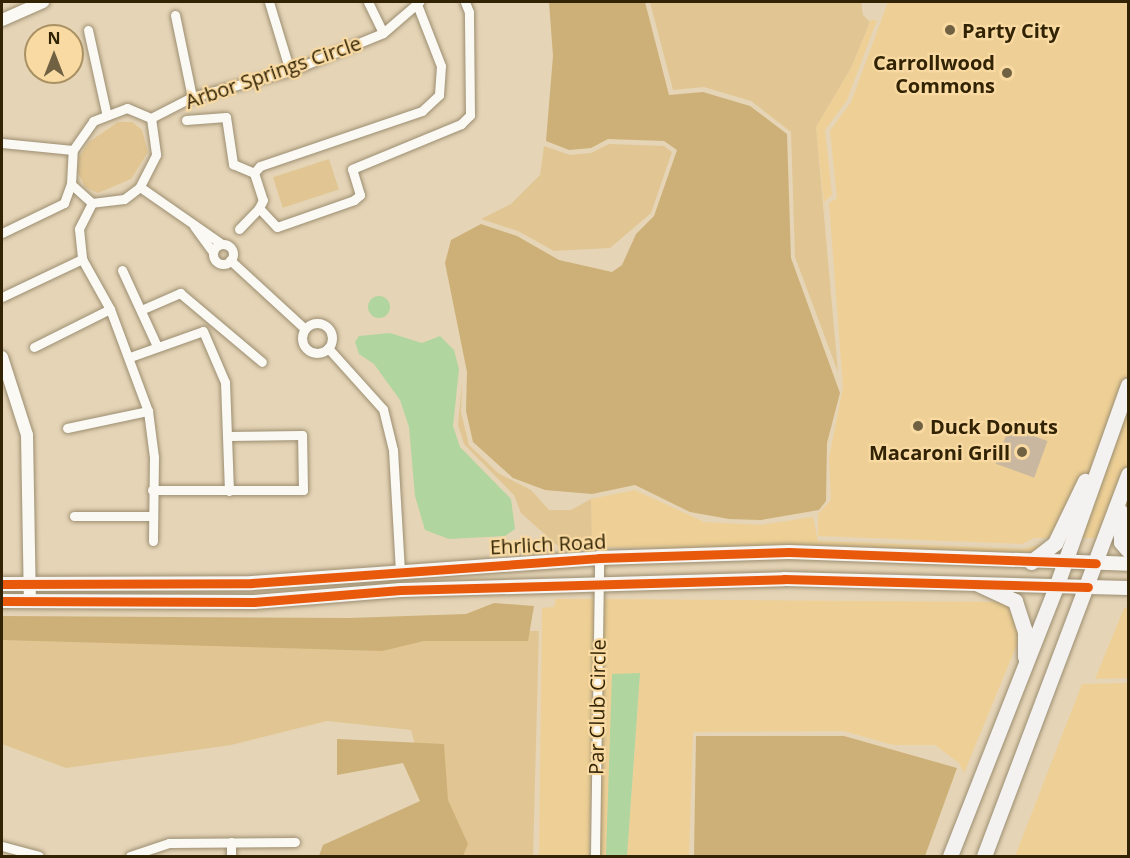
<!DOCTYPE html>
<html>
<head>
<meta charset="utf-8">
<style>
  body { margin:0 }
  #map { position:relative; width:1130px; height:858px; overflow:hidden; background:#e5d4b6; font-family:"Open Sans",sans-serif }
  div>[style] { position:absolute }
  .built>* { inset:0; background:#eed096 }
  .green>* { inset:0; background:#e1c693; transform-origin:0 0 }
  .forest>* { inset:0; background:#cdb077 }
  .water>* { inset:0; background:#b1d59f }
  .round { border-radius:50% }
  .building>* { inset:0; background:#cab79f; transform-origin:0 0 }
  .roads { filter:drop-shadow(0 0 2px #9c8e71) drop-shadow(0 0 2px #9c8e71) }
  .minor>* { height:9px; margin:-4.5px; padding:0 4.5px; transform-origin:4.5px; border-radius:4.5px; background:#fbf9f4 }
  .minor>.ring { margin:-4.5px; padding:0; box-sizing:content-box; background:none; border:9px solid #fbf9f4; border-radius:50% }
  .tertiary>* { height:12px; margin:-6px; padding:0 6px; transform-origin:6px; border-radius:6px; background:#fbf9f4 }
  .secondary>* { height:14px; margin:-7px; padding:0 7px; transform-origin:7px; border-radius:7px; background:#f7f5f2 }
  .primary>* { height:15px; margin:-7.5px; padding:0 7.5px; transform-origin:7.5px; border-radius:7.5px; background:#f3f2f0 }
  .cycleway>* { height:9px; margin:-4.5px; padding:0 4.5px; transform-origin:4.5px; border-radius:4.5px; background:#e8590c }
  .dots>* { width:16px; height:16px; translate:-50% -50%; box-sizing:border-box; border:3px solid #f9daa2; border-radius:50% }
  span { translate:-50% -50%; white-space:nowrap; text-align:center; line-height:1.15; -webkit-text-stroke:4.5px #f9daa2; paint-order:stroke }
  .poi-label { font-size:20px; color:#312304; font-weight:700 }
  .left { translate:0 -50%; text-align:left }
  .right { translate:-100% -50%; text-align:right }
  .street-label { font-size:20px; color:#312304 }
  .frame { position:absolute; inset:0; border:3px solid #312304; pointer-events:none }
  .north { position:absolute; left:24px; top:24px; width:60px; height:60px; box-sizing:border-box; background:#f9daa2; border:2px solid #a99163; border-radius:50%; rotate:0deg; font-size:16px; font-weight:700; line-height:24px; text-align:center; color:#312304 }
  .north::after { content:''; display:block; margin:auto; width:21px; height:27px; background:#706142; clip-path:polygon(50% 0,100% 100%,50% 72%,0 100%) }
</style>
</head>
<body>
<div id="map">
  <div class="built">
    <div style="clip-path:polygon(888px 2px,1128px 2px,1128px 538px,1034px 538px,1022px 544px,818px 536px,818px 514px,831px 500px,829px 458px,843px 387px,829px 203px,837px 198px,830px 131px,851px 102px)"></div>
    <div style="clip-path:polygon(871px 20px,877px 20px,847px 100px,825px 130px,832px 195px,824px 202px,828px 246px,816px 127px,851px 68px)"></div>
    <div style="clip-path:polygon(635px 490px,704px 522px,761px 525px,813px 517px,818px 541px,1022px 549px,1048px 543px,1035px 552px,592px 547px,591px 499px)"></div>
    <div style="clip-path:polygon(556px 599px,594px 599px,589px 856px,539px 856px,542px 608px,554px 607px)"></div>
    <div style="clip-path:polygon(604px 599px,1006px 602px,1020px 637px,964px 773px,959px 763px,935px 745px,893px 745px,844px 731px,693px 732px,689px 856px,627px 856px,640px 674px,613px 674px,606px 856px,600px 856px)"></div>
    <div style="clip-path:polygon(1124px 608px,1128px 608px,1128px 678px,1095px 679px)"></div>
    <div style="clip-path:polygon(1128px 683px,1128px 856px,1015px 856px,1082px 684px)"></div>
  </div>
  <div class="green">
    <div style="clip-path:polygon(650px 2px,861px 2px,863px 15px,870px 22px,851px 68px,816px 127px,838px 372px,795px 257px,791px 132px,751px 101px,704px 87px,673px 90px)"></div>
    <div style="clip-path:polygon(118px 122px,132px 122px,142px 130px,148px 152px,131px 179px,98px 193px,85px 187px,78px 173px,79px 157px,89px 142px)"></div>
    <div style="clip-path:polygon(609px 144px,664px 146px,672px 152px,651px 213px,610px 248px,554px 251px,518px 231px,481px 219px,511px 204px,540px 175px,544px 146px,570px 155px,591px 153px)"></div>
    <div style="left:329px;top:159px;width:32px;height:59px;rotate:72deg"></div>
    <div style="clip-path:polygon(462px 381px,461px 412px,469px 445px,498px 473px,531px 490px,549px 510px,571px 510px,591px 499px,592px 547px,560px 548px,521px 513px,514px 495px,464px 444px,458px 425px)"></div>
    <div style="clip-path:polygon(2px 624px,539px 631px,533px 856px,434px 856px,436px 825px,411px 730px,327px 721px,231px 745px,66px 768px,2px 744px)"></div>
  </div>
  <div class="forest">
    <div style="clip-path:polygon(549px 2px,645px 2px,669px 95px,703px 92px,750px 106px,787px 134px,791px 258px,840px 393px,827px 443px,826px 501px,819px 510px,761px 520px,729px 519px,690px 512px,635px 485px,592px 494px,545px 490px,513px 478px,473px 442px,466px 411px,467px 372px,445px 263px,451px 240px,481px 224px,517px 236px,559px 260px,612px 272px,622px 265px,636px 234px,654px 216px,677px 150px,664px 141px,608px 139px,591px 148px,569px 150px,546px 141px,553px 56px)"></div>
    <div style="clip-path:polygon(494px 603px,534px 606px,528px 641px,424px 641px,382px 651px,2px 640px,2px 616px,349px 618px,466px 614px)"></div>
    <div style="clip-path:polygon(696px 736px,844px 736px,957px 768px,925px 856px,694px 856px)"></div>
    <div style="clip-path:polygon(337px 739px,444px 744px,448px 800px,468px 844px,463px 856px,319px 856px,323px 845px,420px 801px,403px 763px,337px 775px)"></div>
  </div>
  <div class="water">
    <div class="round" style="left:368px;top:296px;width:22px;height:22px"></div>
    <div style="clip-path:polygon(390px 333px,422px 343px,440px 336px,454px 350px,459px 369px,453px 426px,460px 447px,511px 499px,515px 529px,505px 536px,449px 539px,425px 530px,415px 496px,409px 427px,400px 400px,374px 364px,359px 354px,355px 342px,359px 336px)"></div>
    <div style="clip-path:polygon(640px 673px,627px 856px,606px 856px,612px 674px)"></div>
  </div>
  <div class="building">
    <div style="left:1009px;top:427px;width:41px;height:39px;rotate:20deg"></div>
  </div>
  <div class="roads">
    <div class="minor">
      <div style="left:269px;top:2px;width:72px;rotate:73.1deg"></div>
      <div style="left:368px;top:2px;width:34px;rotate:64deg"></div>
      <div style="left:418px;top:7px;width:63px;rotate:68.7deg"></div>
      <div style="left:441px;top:66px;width:29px;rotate:94deg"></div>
      <div style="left:439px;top:95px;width:23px;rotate:137deg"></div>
      <div style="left:422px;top:111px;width:171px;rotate:161.2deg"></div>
      <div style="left:260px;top:166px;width:9px;rotate:131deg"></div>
      <div style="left:254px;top:173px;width:28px;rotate:72deg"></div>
      <div style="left:263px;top:200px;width:9px;rotate:117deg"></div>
      <div style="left:259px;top:208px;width:26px;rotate:47deg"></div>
      <div style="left:277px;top:227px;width:82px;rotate:-19.3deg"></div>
      <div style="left:354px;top:200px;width:8px;rotate:-40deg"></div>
      <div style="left:360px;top:195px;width:27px;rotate:-107deg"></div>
      <div style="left:352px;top:169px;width:118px;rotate:-22.4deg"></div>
      <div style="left:461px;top:124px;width:13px;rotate:-45deg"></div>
      <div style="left:470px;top:115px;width:103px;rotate:-90.6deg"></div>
      <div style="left:469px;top:12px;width:11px;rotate:-112deg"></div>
      <div style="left:175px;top:15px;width:84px;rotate:78.3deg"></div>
      <div style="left:88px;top:30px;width:84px;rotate:77.6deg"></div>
      <div style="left:127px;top:108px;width:26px;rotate:23deg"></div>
      <div style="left:151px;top:118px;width:37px;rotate:82deg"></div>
      <div style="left:156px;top:155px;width:36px;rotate:117deg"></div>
      <div style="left:140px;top:187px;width:20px;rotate:143deg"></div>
      <div style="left:124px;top:199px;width:32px;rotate:173deg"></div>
      <div style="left:92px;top:203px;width:28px;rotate:-138deg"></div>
      <div style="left:71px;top:184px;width:34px;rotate:-87deg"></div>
      <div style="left:73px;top:150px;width:35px;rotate:-55deg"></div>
      <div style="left:93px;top:121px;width:36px;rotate:-21deg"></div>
      <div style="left:151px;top:118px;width:46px;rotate:-27.1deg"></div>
      <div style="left:192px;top:97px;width:101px;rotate:-14.9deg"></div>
      <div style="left:290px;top:71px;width:100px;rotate:-22.2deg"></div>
      <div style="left:383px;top:33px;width:48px;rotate:-40.7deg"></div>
      <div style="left:186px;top:120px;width:40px;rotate:-4.3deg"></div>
      <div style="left:226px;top:117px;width:48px;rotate:81.5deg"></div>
      <div style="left:233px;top:164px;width:23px;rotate:23deg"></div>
      <div style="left:2px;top:143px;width:71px;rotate:5.6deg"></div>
      <div style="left:140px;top:187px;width:100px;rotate:34.8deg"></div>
      <div style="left:92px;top:203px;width:29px;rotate:117deg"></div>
      <div style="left:79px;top:229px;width:30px;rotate:84deg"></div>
      <div style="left:82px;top:259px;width:57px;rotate:60.8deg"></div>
      <div style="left:110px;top:309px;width:109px;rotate:69.6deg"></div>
      <div style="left:148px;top:411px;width:46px;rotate:82.6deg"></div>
      <div style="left:154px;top:457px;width:84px;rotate:90.7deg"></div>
      <div style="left:194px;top:226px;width:32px;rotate:54deg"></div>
      <div style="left:239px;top:229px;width:29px;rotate:-46deg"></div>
      <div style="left:2px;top:233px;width:69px;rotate:-25.8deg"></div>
      <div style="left:64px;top:203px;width:20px;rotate:-70deg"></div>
      <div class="ring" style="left:213px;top:244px;width:11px;height:11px"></div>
      <div style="left:230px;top:260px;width:102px;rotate:42.6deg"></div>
      <div style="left:122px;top:270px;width:84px;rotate:65.3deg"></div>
      <div style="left:2px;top:297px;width:89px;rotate:-25.4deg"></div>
      <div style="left:141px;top:310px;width:43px;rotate:-23.6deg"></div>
      <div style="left:180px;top:293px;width:107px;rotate:40.1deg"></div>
      <div class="ring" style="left:302px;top:323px;width:21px;height:21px"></div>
      <div style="left:34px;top:347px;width:85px;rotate:-26.6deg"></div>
      <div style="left:328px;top:348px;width:82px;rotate:48deg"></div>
      <div style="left:383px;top:409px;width:42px;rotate:76.3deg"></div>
      <div style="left:393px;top:450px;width:121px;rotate:86.7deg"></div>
      <div style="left:130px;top:357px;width:77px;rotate:-19.6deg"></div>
      <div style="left:203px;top:331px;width:56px;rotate:66.7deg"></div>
      <div style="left:225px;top:382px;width:109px;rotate:87.9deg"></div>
      <div style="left:67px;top:428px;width:83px;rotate:-11.9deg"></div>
      <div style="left:152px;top:490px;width:151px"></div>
      <div style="left:303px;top:490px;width:55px;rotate:-91deg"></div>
      <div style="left:302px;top:435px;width:73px;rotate:179.2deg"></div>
      <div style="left:74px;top:516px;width:79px"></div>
      <div style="left:231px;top:842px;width:14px;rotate:90deg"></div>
      <div style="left:2px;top:846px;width:38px;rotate:15deg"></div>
      <div style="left:130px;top:856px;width:41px;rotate:-18.4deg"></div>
      <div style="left:169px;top:843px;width:126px;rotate:-0.5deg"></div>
      <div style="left:595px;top:856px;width:298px;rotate:-89.2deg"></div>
    </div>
    <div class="tertiary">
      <div style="left:2px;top:20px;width:45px;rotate:-23.7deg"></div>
      <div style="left:2px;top:357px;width:82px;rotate:72.2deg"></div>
      <div style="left:27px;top:435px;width:166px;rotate:89deg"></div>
    </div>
    <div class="secondary">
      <div style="left:2px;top:584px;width:250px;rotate:-0.2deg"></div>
      <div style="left:252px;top:583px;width:348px;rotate:-4.1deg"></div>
      <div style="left:599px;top:558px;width:190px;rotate:-1.8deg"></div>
      <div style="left:789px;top:552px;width:339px;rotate:2deg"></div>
      <div style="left:2px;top:601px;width:252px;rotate:0.2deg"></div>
      <div style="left:254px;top:602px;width:147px;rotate:-4.7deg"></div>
      <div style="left:401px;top:590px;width:383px;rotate:-1.6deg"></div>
      <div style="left:784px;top:579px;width:344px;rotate:1.5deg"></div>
    </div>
    <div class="primary">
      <div style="left:1120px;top:511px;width:31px;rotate:88deg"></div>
      <div style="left:1121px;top:542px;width:11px;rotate:49deg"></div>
      <div style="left:1031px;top:562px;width:31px;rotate:-38deg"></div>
      <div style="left:1055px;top:543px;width:69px;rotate:-64.2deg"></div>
      <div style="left:978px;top:584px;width:41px;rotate:24.7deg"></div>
      <div style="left:1015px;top:601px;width:32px;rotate:72deg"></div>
      <div style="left:1025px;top:631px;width:26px;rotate:90deg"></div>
      <div style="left:950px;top:856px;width:289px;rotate:-68.5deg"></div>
      <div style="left:1056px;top:587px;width:214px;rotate:-70.4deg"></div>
      <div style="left:984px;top:856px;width:408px;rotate:-69.3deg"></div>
    </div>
  </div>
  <div class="cycleway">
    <div style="left:2px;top:584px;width:250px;rotate:-0.2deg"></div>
    <div style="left:252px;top:583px;width:348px;rotate:-4.1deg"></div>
    <div style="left:599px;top:558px;width:190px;rotate:-1.8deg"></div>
    <div style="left:789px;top:552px;width:307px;rotate:2.1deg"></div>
    <div style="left:2px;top:601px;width:252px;rotate:0.2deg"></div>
    <div style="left:254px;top:602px;width:147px;rotate:-4.7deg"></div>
    <div style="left:401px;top:590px;width:383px;rotate:-1.6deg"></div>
    <div style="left:784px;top:579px;width:304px;rotate:1.5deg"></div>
  </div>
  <div class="dots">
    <div style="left:950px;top:30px;background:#706142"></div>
    <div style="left:1007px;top:73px;background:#706142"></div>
    <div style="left:918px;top:426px;background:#706142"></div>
    <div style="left:1022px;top:452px;background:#706142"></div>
  </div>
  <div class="poi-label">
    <span class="left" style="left:962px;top:30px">Party City</span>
    <span class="right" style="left:995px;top:74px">Carrollwood<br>Commons</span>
    <span class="left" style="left:930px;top:426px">Duck Donuts</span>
    <span class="right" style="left:1010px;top:452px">Macaroni Grill</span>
  </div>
  <div class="street-label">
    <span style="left:273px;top:72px;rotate:-19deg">Arbor Springs Circle</span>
    <span style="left:548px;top:544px;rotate:-3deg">Ehrlich Road</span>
    <span style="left:597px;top:707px;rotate:-89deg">Par Club Circle</span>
  </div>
  <div class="frame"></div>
  <div class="north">N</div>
</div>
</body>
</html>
